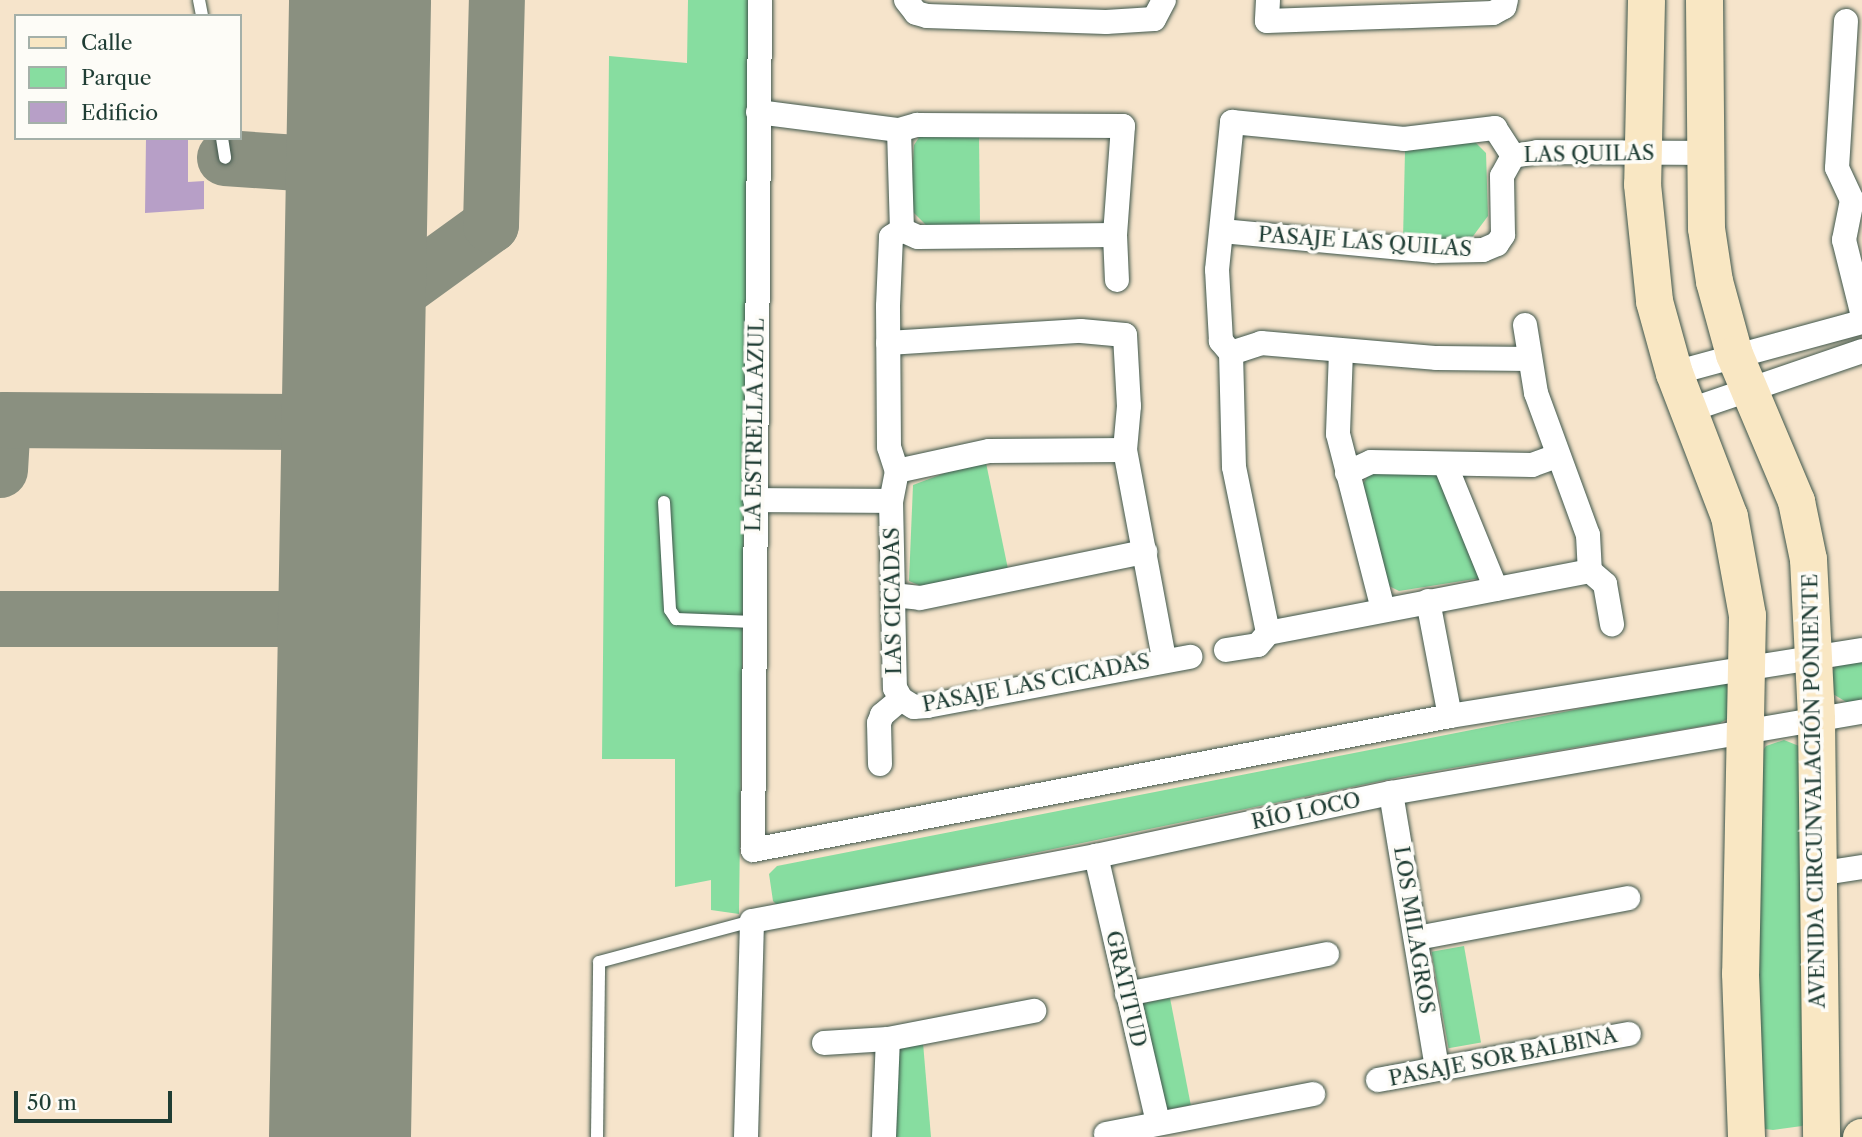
<!DOCTYPE html>
<html>
<head>
<meta charset="utf-8">
<style>
  body { margin:0 }
  #map { position:relative; width:1862px; height:1137px; overflow:hidden; background:#f6e4cb; font-family:"Libre Caslon Text",serif }
  div>[style] { position:absolute }
  .green>* { inset:0; background:#87dda0; transform-origin:0 0 }
  .taxiway>* { height:56px; margin:-28px; padding:0 28px; transform-origin:28px; border-radius:28px; background:#8a9080 }
  .runway>* { height:142px; margin:-71px; padding:0 71px; transform-origin:71px; border-radius:71px; background:#8a9080 }
  .building>* { inset:0; background:#b79fc7 }
  .roads { filter:drop-shadow(0 0 2px #3f564b) drop-shadow(0 0 2px #3f564b) }
  .lane>* { height:12px; margin:-6px; padding:0 6px; transform-origin:6px; border-radius:6px; background:#fff }
  .street>* { height:24px; margin:-12px; padding:0 12px; transform-origin:12px; border-radius:12px; background:#fff }
  .secondary>* { height:37px; margin:-18.5px; padding:0 18.5px; transform-origin:18.5px; border-radius:18.5px; background:#f9e7c3 }
  span { translate:-50% -50%; white-space:nowrap; text-align:center; line-height:1.15; -webkit-text-stroke:7px #fdfcf7; paint-order:stroke }
  .street-label { font-size:21px; color:#1f3d34 }
  .legend { position:absolute; left:14px; top:14px; width:228px; height:126px; box-sizing:border-box; background:#fdfcf7; border:2px solid #a4b0a9; margin:0; padding:9px 12px; list-style:none; font-size:21px; color:#1f3d34 }
  .legend li { display:flex; align-items:center; gap:14px; height:35px }
  .legend b { width:35px; border:2px solid #a4b0a9 }
  .scale { position:absolute; left:14px; top:1091px; width:158px; height:32px; box-sizing:border-box; border:4px solid #1f3d34; border-top:0; padding-left:9px; font-size:21px; line-height:24px; white-space:nowrap; color:#1f3d34; -webkit-text-stroke:5px #fdfcf7; paint-order:stroke }
</style>
</head>
<body>
<div id="map">
  <div class="green">
    <div style="clip-path:polygon(688px 0,750px 0,739px 914px,711px 910px,711px 880px,675px 887px,675px 759px,602px 759px,609px 56px,687px 63px)"></div>
    <div style="clip-path:polygon(922px 133px,979px 134px,980px 224px,929px 228px,910px 209px,914px 145px)"></div>
    <div style="clip-path:polygon(1474px 141px,1486px 153px,1488px 216px,1468px 243px,1403px 240px,1405px 151px)"></div>
    <div style="clip-path:polygon(985px 458px,1008px 569px,921px 586px,909px 581px,913px 485px)"></div>
    <div style="clip-path:polygon(1372px 469px,1439px 470px,1481px 578px,1399px 591px,1389px 586px,1361px 487px)"></div>
    <div style="clip-path:polygon(1862px 657px,1862px 701px,1848px 703px,1833px 694px,1832px 672px,1839px 660px)"></div>
    <div style="clip-path:polygon(1727px 680px,1733px 716px,1720px 723px,1405px 776px,778px 906px,773px 901px,769px 874px,777px 866px)"></div>
    <div style="clip-path:polygon(1784px 740px,1799px 746px,1809px 1120px,1802px 1126px,1773px 1130px,1765px 1129px,1760px 1121px,1757px 922px,1762px 752px,1766px 746px)"></div>
    <div style="left:1464px;top:946px;width:98px;height:33px;rotate:80deg"></div>
    <div style="left:1170px;top:998px;width:109px;height:29px;rotate:79deg"></div>
    <div style="clip-path:polygon(923px 1043px,931px 1137px,894px 1137px,897px 1046px)"></div>
  </div>
  <div class="taxiway">
    <div style="left:225px;top:158px;width:132px;rotate:3.9deg"></div>
    <div style="left:354px;top:324px;width:169px;rotate:-35.9deg"></div>
    <div style="left:491px;top:225px;width:225px;rotate:-88.5deg"></div>
    <div style="left:303px;top:422px;width:20px;rotate:20deg"></div>
    <div style="left:322px;top:429px;width:40px;rotate:42deg"></div>
    <div style="left:0;top:470px;width:50px;rotate:-86.6deg"></div>
    <div style="left:3px;top:420px;width:300px;rotate:0.4deg"></div>
    <div style="left:303px;top:422px;width:17px;rotate:-17deg"></div>
    <div style="left:319px;top:417px;width:43px;rotate:-37.4deg"></div>
    <div style="left:0;top:619px;width:305px"></div>
    <div style="left:305px;top:619px;width:27px;rotate:-28deg"></div>
    <div style="left:329px;top:606px;width:29px;rotate:-46deg"></div>
    <div style="left:305px;top:619px;width:56px;rotate:39.9deg"></div>
  </div>
  <div class="runway">
    <div style="left:340px;top:1137px;width:1137px;rotate:-88.99deg"></div>
  </div>
  <div class="building">
    <div style="clip-path:polygon(146px 138px,188px 138px,188px 182px,204px 181px,204px 209px,145px 213px)"></div>
  </div>
  <div class="roads">
    <div class="lane">
      <div style="left:199px;top:0;width:16px;rotate:79deg"></div>
      <div style="left:222px;top:138px;width:20px;rotate:81deg"></div>
      <div style="left:664px;top:502px;width:108px;rotate:86.8deg"></div>
      <div style="left:670px;top:610px;width:11px;rotate:56deg"></div>
      <div style="left:676px;top:619px;width:78px;rotate:2.2deg"></div>
      <div style="left:597px;top:1137px;width:175px;rotate:-89.3deg"></div>
      <div style="left:599px;top:962px;width:158px;rotate:-15deg"></div>
    </div>
    <div class="street">
      <div style="left:760px;top:0;width:850px;rotate:90.47deg"></div>
      <div style="left:753px;top:850px;width:710px;rotate:-10.88deg"></div>
      <div style="left:1450px;top:716px;width:417px;rotate:-9.1deg"></div>
      <div style="left:906px;top:0;width:16px;rotate:52deg"></div>
      <div style="left:916px;top:13px;width:11px;rotate:15deg"></div>
      <div style="left:927px;top:16px;width:179px;rotate:1.9deg"></div>
      <div style="left:1106px;top:22px;width:48px;rotate:-3.6deg"></div>
      <div style="left:1154px;top:19px;width:21px;rotate:-62deg"></div>
      <div style="left:1268px;top:0;width:21px;rotate:93deg"></div>
      <div style="left:1267px;top:21px;width:226px;rotate:-2deg"></div>
      <div style="left:1493px;top:13px;width:13px;rotate:-29deg"></div>
      <div style="left:1504px;top:7px;width:7px;rotate:-74deg"></div>
      <div style="left:1846px;top:21px;width:147px;rotate:93.5deg"></div>
      <div style="left:1837px;top:168px;width:35px;rotate:65deg"></div>
      <div style="left:758px;top:112px;width:142px;rotate:7.3deg"></div>
      <div style="left:899px;top:130px;width:19px;rotate:-16deg"></div>
      <div style="left:917px;top:125px;width:206px;rotate:0.3deg"></div>
      <div style="left:1123px;top:126px;width:109px;rotate:94.2deg"></div>
      <div style="left:1115px;top:235px;width:45px;rotate:87.5deg"></div>
      <div style="left:899px;top:130px;width:100px;rotate:88.3deg"></div>
      <div style="left:1852px;top:200px;width:41px;rotate:101.3deg"></div>
      <div style="left:1844px;top:240px;width:74px;rotate:76deg"></div>
      <div style="left:902px;top:230px;width:13px;rotate:148deg"></div>
      <div style="left:891px;top:237px;width:69px;rotate:92.5deg"></div>
      <div style="left:888px;top:306px;width:141px;rotate:89.6deg"></div>
      <div style="left:889px;top:447px;width:25px;rotate:72deg"></div>
      <div style="left:897px;top:471px;width:31px;rotate:101deg"></div>
      <div style="left:891px;top:501px;width:187px;rotate:88.8deg"></div>
      <div style="left:895px;top:688px;width:13px;rotate:61deg"></div>
      <div style="left:901px;top:699px;width:15px;rotate:32deg"></div>
      <div style="left:914px;top:707px;width:13px;rotate:-4deg"></div>
      <div style="left:927px;top:706px;width:268px;rotate:-10.6deg"></div>
      <div style="left:902px;top:230px;width:17px;rotate:24deg"></div>
      <div style="left:918px;top:237px;width:197px;rotate:-0.6deg"></div>
      <div style="left:1222px;top:231px;width:214px;rotate:5.4deg"></div>
      <div style="left:1435px;top:251px;width:48px;rotate:-1.2deg"></div>
      <div style="left:1483px;top:250px;width:15px;rotate:-23deg"></div>
      <div style="left:1497px;top:244px;width:11px;rotate:-56deg"></div>
      <div style="left:1503px;top:235px;width:59px;rotate:-91deg"></div>
      <div style="left:1502px;top:176px;width:23px;rotate:-61deg"></div>
      <div style="left:1513px;top:156px;width:24px;rotate:-9deg"></div>
      <div style="left:1537px;top:152px;width:168px;rotate:0.3deg"></div>
      <div style="left:1525px;top:325px;width:69px;rotate:80.8deg"></div>
      <div style="left:1536px;top:393px;width:151px;rotate:69.9deg"></div>
      <div style="left:1588px;top:535px;width:36px;rotate:87deg"></div>
      <div style="left:1590px;top:571px;width:20px;rotate:41deg"></div>
      <div style="left:1605px;top:584px;width:41px;rotate:80.1deg"></div>
      <div style="left:888px;top:343px;width:193px;rotate:-3.6deg"></div>
      <div style="left:1081px;top:331px;width:44px;rotate:5.2deg"></div>
      <div style="left:1125px;top:335px;width:71px;rotate:86.8deg"></div>
      <div style="left:1129px;top:406px;width:44px;rotate:95.2deg"></div>
      <div style="left:1125px;top:450px;width:213px;rotate:79.4deg"></div>
      <div style="left:1341px;top:351px;width:83px;rotate:92.1deg"></div>
      <div style="left:1338px;top:434px;width:181px;rotate:75.6deg"></div>
      <div style="left:1231px;top:353px;width:16px;rotate:-130deg"></div>
      <div style="left:1221px;top:341px;width:71px;rotate:-93.2deg"></div>
      <div style="left:1217px;top:270px;width:149px;rotate:-84.2deg"></div>
      <div style="left:1232px;top:122px;width:173px;rotate:5.6deg"></div>
      <div style="left:1404px;top:139px;width:92px;rotate:-6.9deg"></div>
      <div style="left:1495px;top:128px;width:33px;rotate:57deg"></div>
      <div style="left:1231px;top:353px;width:32px;rotate:-18deg"></div>
      <div style="left:1261px;top:343px;width:177px;rotate:4.9deg"></div>
      <div style="left:1437px;top:358px;width:93px;rotate:0.6deg"></div>
      <div style="left:1231px;top:353px;width:114px;rotate:88.5deg"></div>
      <div style="left:1234px;top:467px;width:169px;rotate:78.4deg"></div>
      <div style="left:1674px;top:373px;width:195px;rotate:-15.2deg"></div>
      <div style="left:1687px;top:411px;width:185px;rotate:-18.9deg"></div>
      <div style="left:1445px;top:464px;width:135px;rotate:67.8deg"></div>
      <div style="left:897px;top:471px;width:94px;rotate:-12.3deg"></div>
      <div style="left:989px;top:451px;width:136px;rotate:-0.4deg"></div>
      <div style="left:1347px;top:473px;width:26px;rotate:-25deg"></div>
      <div style="left:1371px;top:462px;width:161px;rotate:1.1deg"></div>
      <div style="left:1532px;top:465px;width:27px;rotate:-20deg"></div>
      <div style="left:755px;top:500px;width:136px;rotate:0.4deg"></div>
      <div style="left:893px;top:595px;width:27px;rotate:6deg"></div>
      <div style="left:920px;top:598px;width:230px;rotate:-11.6deg"></div>
      <div style="left:1428px;top:601px;width:117px;rotate:79.2deg"></div>
      <div style="left:1226px;top:650px;width:32px;rotate:-9deg"></div>
      <div style="left:1258px;top:645px;width:16px;rotate:-50deg"></div>
      <div style="left:1268px;top:633px;width:328px;rotate:-10.9deg"></div>
      <div style="left:880px;top:764px;width:41px;rotate:-91.4deg"></div>
      <div style="left:879px;top:723px;width:9px;rotate:-69deg"></div>
      <div style="left:882px;top:715px;width:25px;rotate:-40deg"></div>
      <div style="left:1391px;top:793px;width:278px;rotate:80.5deg"></div>
      <div style="left:1096px;top:856px;width:273px;rotate:76.9deg"></div>
      <div style="left:1817px;top:874px;width:46px;rotate:-8.8deg"></div>
      <div style="left:1417px;top:938px;width:215px;rotate:-10.7deg"></div>
      <div style="left:1127px;top:994px;width:204px;rotate:-11.3deg"></div>
      <div style="left:824px;top:1043px;width:64px;rotate:-3.6deg"></div>
      <div style="left:888px;top:1039px;width:149px;rotate:-10.9deg"></div>
      <div style="left:1378px;top:1080px;width:255px;rotate:-10.4deg"></div>
      <div style="left:1106px;top:1134px;width:211px;rotate:-10.9deg"></div>
      <div style="left:746px;top:1137px;width:216px;rotate:-88.4deg"></div>
      <div style="left:752px;top:921px;width:350px;rotate:-10.7deg"></div>
      <div style="left:1096px;top:856px;width:302px;rotate:-12.1deg"></div>
      <div style="left:1391px;top:793px;width:478px;rotate:-9.8deg"></div>
      <div style="left:884px;top:1137px;width:98px;rotate:-87.7deg"></div>
    </div>
    <div class="secondary">
      <div style="left:1646px;top:0;width:184px;rotate:91.2deg"></div>
      <div style="left:1642px;top:184px;width:118px;rotate:84.1deg"></div>
      <div style="left:1654px;top:301px;width:75px;rotate:74.5deg"></div>
      <div style="left:1674px;top:373px;width:153px;rotate:69deg"></div>
      <div style="left:1729px;top:516px;width:101px;rotate:79.7deg"></div>
      <div style="left:1747px;top:615px;width:358px;rotate:91.1deg"></div>
      <div style="left:1740px;top:973px;width:164px;rotate:87.9deg"></div>
      <div style="left:1704px;top:0;width:228px;rotate:89.5deg"></div>
      <div style="left:1706px;top:228px;width:54px;rotate:81.4deg"></div>
      <div style="left:1714px;top:281px;width:76px;rotate:74.7deg"></div>
      <div style="left:1734px;top:354px;width:160px;rotate:67.1deg"></div>
      <div style="left:1796px;top:501px;width:59px;rotate:78.3deg"></div>
      <div style="left:1808px;top:559px;width:160px;rotate:87.1deg"></div>
      <div style="left:1816px;top:719px;width:418px;rotate:89.3deg"></div>
      <div style="left:1861px;top:1137px;width:1px"></div>
    </div>
  </div>
  <div class="street-label">
    <span style="left:1589px;top:154px;rotate:-1deg">LAS QUILAS</span>
    <span style="left:1365px;top:242px;rotate:4deg">PASAJE LAS QUILAS</span>
    <span style="left:755px;top:425px;rotate:-89deg">LA ESTRELLA AZUL</span>
    <span style="left:893px;top:601px;rotate:-91deg">LAS CICADAS</span>
    <span style="left:1036px;top:683px;rotate:-11deg">PASAJE LAS CICADAS</span>
    <span style="left:1814px;top:791px;rotate:-91deg">AVENIDA CIRCUNVALACIÓN PONIENTE</span>
    <span style="left:1306px;top:811px;rotate:-12deg">RÍO LOCO</span>
    <span style="left:1414px;top:930px;rotate:81deg">LOS MILAGROS</span>
    <span style="left:1126px;top:989px;rotate:77deg">GRATITUD</span>
    <span style="left:1503px;top:1057px;rotate:-11deg">PASAJE SOR BALBINA</span>
  </div>
  <ul class="legend">
  <li><b style="height:9px;background:#f9e7c3"></b>Calle</li>
  <li><b style="height:19px;background:#87dda0"></b>Parque</li>
  <li><b style="height:19px;background:#b79fc7"></b>Edificio</li>
  </ul>
  <div class="scale">50 m</div>
</div>
</body>
</html>
